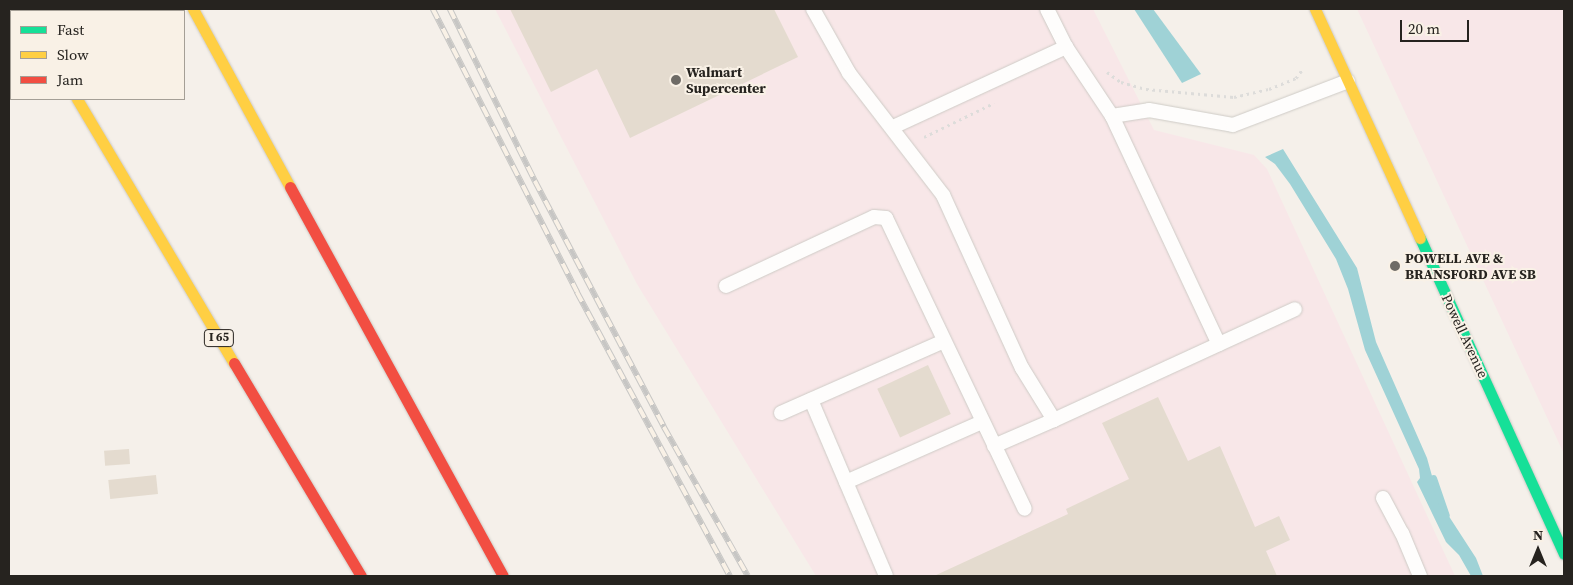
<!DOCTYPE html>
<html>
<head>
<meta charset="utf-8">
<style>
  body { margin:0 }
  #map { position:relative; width:1573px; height:585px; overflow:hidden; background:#f5f0ea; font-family:"Source Serif 4",serif }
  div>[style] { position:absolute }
  .commercial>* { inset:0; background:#f8e7e8 }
  .water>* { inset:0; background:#9fd2d6 }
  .stream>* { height:7px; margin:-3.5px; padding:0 3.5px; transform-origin:3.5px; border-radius:3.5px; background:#9fd2d6 }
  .building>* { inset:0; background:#e4dbcf; transform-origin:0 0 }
  .path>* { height:3px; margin-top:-1.5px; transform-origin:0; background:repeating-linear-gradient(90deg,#dddcda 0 2.5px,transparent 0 6.5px) }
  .roads { filter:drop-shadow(0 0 1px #cecbc6) drop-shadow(0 0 1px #cecbc6) }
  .lane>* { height:14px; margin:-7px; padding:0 7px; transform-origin:7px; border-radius:7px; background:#fefdfc }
  .fast>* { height:11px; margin:-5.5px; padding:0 5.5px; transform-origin:5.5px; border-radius:5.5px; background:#16e098 }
  .slow>* { height:11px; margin:-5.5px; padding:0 5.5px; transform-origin:5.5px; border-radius:5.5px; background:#ffcf43 }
  .jam>* { height:11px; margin:-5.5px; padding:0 5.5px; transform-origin:5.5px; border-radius:5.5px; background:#f24e42 }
  .rail>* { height:5.5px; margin-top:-2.75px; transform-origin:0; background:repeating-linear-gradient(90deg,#f9f1e6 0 11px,#c7c6c4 0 22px); box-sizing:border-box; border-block:1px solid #c7c6c4 }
  .dots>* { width:14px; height:14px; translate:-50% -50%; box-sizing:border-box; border:2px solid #f9f1e6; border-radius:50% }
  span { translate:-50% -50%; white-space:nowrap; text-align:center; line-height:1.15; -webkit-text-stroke:4px #f9f1e6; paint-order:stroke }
  .shield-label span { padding:1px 4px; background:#f9f1e6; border:1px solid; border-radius:4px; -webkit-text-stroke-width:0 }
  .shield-label { font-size:12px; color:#26231f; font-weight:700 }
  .poi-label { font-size:14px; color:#26231f; font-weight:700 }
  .left { translate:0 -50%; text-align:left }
  .street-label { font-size:14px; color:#26231f }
  .frame { position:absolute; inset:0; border:10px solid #26231f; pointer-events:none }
  .legend { position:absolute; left:10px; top:10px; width:175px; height:90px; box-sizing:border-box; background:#f9f1e6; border:1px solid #a59f96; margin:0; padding:6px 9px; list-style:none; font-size:15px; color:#26231f }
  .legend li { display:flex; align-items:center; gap:10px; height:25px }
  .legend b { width:25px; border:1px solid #a59f96 }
  .north { position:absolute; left:1513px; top:525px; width:50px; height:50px; -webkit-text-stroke:4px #f9f1e6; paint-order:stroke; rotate:0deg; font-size:14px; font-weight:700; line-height:20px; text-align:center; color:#26231f }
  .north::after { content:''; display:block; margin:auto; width:18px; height:22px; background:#26231f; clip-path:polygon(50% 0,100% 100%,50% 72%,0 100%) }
  .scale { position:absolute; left:1400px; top:20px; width:69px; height:22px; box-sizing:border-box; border:2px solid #26231f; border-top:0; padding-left:6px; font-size:15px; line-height:18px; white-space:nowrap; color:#26231f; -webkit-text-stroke:4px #f9f1e6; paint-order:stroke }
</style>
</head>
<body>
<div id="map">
  <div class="commercial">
    <div style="clip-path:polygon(495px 9px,1093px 9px,1154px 130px,1254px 155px,1267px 169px,1455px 576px,816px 576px,637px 284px)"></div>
    <div style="clip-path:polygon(1357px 9px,1564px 9px,1564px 454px)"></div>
  </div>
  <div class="water">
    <div style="clip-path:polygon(1134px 9px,1153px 9px,1201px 74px,1182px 83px)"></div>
    <div style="clip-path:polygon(1283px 149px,1357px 268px,1376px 342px,1427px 458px,1439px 501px,1476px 558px,1483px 576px,1471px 576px,1459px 555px,1446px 542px,1417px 482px,1420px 478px,1419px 469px,1365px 350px,1348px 289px,1336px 259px,1290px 184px,1275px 164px,1265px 157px)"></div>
  </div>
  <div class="stream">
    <div style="left:1433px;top:478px;width:39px;rotate:71deg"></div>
  </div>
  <div class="building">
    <div style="clip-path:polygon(510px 9px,774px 9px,798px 57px,630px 138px,597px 69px,551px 92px)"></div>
    <div style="left:928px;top:365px;width:54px;height:56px;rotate:65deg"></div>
    <div style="clip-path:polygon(1158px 397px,1188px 461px,1220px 446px,1255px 527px,1279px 516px,1290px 540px,1266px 551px,1277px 576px,934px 576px,1068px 514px,1066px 509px,1129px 479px,1102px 423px)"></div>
    <div style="left:129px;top:449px;width:15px;height:25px;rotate:86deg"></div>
    <div style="left:156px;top:475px;width:19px;height:48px;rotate:84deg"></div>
  </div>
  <div class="path">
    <div style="left:1107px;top:72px;width:17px;rotate:36deg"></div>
    <div style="left:1121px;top:82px;width:26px;rotate:16deg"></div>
    <div style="left:1146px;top:89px;width:88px;rotate:5.2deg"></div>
    <div style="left:1234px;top:97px;width:36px;rotate:-13deg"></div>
    <div style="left:1269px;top:89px;width:29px;rotate:-22deg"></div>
    <div style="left:1296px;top:78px;width:10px;rotate:-53deg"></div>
    <div style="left:924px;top:137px;width:78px;rotate:-25.9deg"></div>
  </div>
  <div class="roads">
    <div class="lane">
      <div style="left:813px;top:9px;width:73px;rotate:60.6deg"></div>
      <div style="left:849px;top:73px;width:154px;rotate:52.4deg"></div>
      <div style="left:943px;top:195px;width:190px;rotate:65.5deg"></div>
      <div style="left:1022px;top:368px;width:61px;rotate:58.4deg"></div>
      <div style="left:1054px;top:420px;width:265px;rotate:-24.7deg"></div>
      <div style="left:1047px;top:9px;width:42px;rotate:63.4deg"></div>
      <div style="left:1066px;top:47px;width:83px;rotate:56.3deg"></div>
      <div style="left:1112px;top:116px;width:252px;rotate:64.9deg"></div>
      <div style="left:1112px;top:116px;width:37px;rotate:-9deg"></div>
      <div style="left:1149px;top:110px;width:85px;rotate:10.1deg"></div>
      <div style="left:1233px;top:125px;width:123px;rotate:-20.9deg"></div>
      <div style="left:893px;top:127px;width:191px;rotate:-24.8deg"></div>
      <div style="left:726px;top:286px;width:163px;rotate:-25deg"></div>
      <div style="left:874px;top:217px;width:12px;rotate:5deg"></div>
      <div style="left:886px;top:218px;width:322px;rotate:64.5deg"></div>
      <div style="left:811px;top:400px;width:191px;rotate:66.9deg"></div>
      <div style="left:781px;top:413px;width:178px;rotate:-23.8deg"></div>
      <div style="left:994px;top:446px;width:65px;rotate:-23.4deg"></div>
      <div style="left:846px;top:482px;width:149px;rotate:-23.8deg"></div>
      <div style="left:1383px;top:498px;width:40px;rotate:62deg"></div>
      <div style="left:1402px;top:533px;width:47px;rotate:67.3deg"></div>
    </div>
    <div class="fast">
      <div style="left:30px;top:9px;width:2px;rotate:63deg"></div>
      <div style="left:1420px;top:238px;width:347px;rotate:65.5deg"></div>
    </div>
    <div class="slow">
      <div style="left:193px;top:9px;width:203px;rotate:61.4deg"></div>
      <div style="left:1315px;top:9px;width:252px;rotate:65.4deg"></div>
      <div style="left:77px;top:99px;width:307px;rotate:59.3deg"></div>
    </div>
    <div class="jam">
      <div style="left:290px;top:187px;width:443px;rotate:61.3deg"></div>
      <div style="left:234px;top:363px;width:248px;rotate:59.2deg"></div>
    </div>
  </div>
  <div class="rail">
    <div style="left:433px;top:9px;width:318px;rotate:63deg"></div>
    <div style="left:577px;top:292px;width:323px;rotate:61.7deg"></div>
    <div style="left:450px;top:9px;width:192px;rotate:63.7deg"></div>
    <div style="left:535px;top:181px;width:278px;rotate:62.3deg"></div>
    <div style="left:664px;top:427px;width:171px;rotate:60.6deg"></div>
  </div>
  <div class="dots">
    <div style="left:676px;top:80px;background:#6e6b66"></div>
    <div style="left:1395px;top:266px;background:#6e6b66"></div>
  </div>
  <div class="shield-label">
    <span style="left:219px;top:338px">I 65</span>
  </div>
  <div class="poi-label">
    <span class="left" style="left:686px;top:80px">Walmart<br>Supercenter</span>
    <span class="left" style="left:1405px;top:266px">POWELL AVE &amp;<br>BRANSFORD AVE SB</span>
  </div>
  <div class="street-label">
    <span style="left:1465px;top:336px;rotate:65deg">Powell Avenue</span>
  </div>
  <div class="frame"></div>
  <ul class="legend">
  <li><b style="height:6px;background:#16e098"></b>Fast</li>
  <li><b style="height:6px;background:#ffcf43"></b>Slow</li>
  <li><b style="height:6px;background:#f24e42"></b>Jam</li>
  </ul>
  <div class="north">N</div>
  <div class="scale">20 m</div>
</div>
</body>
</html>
